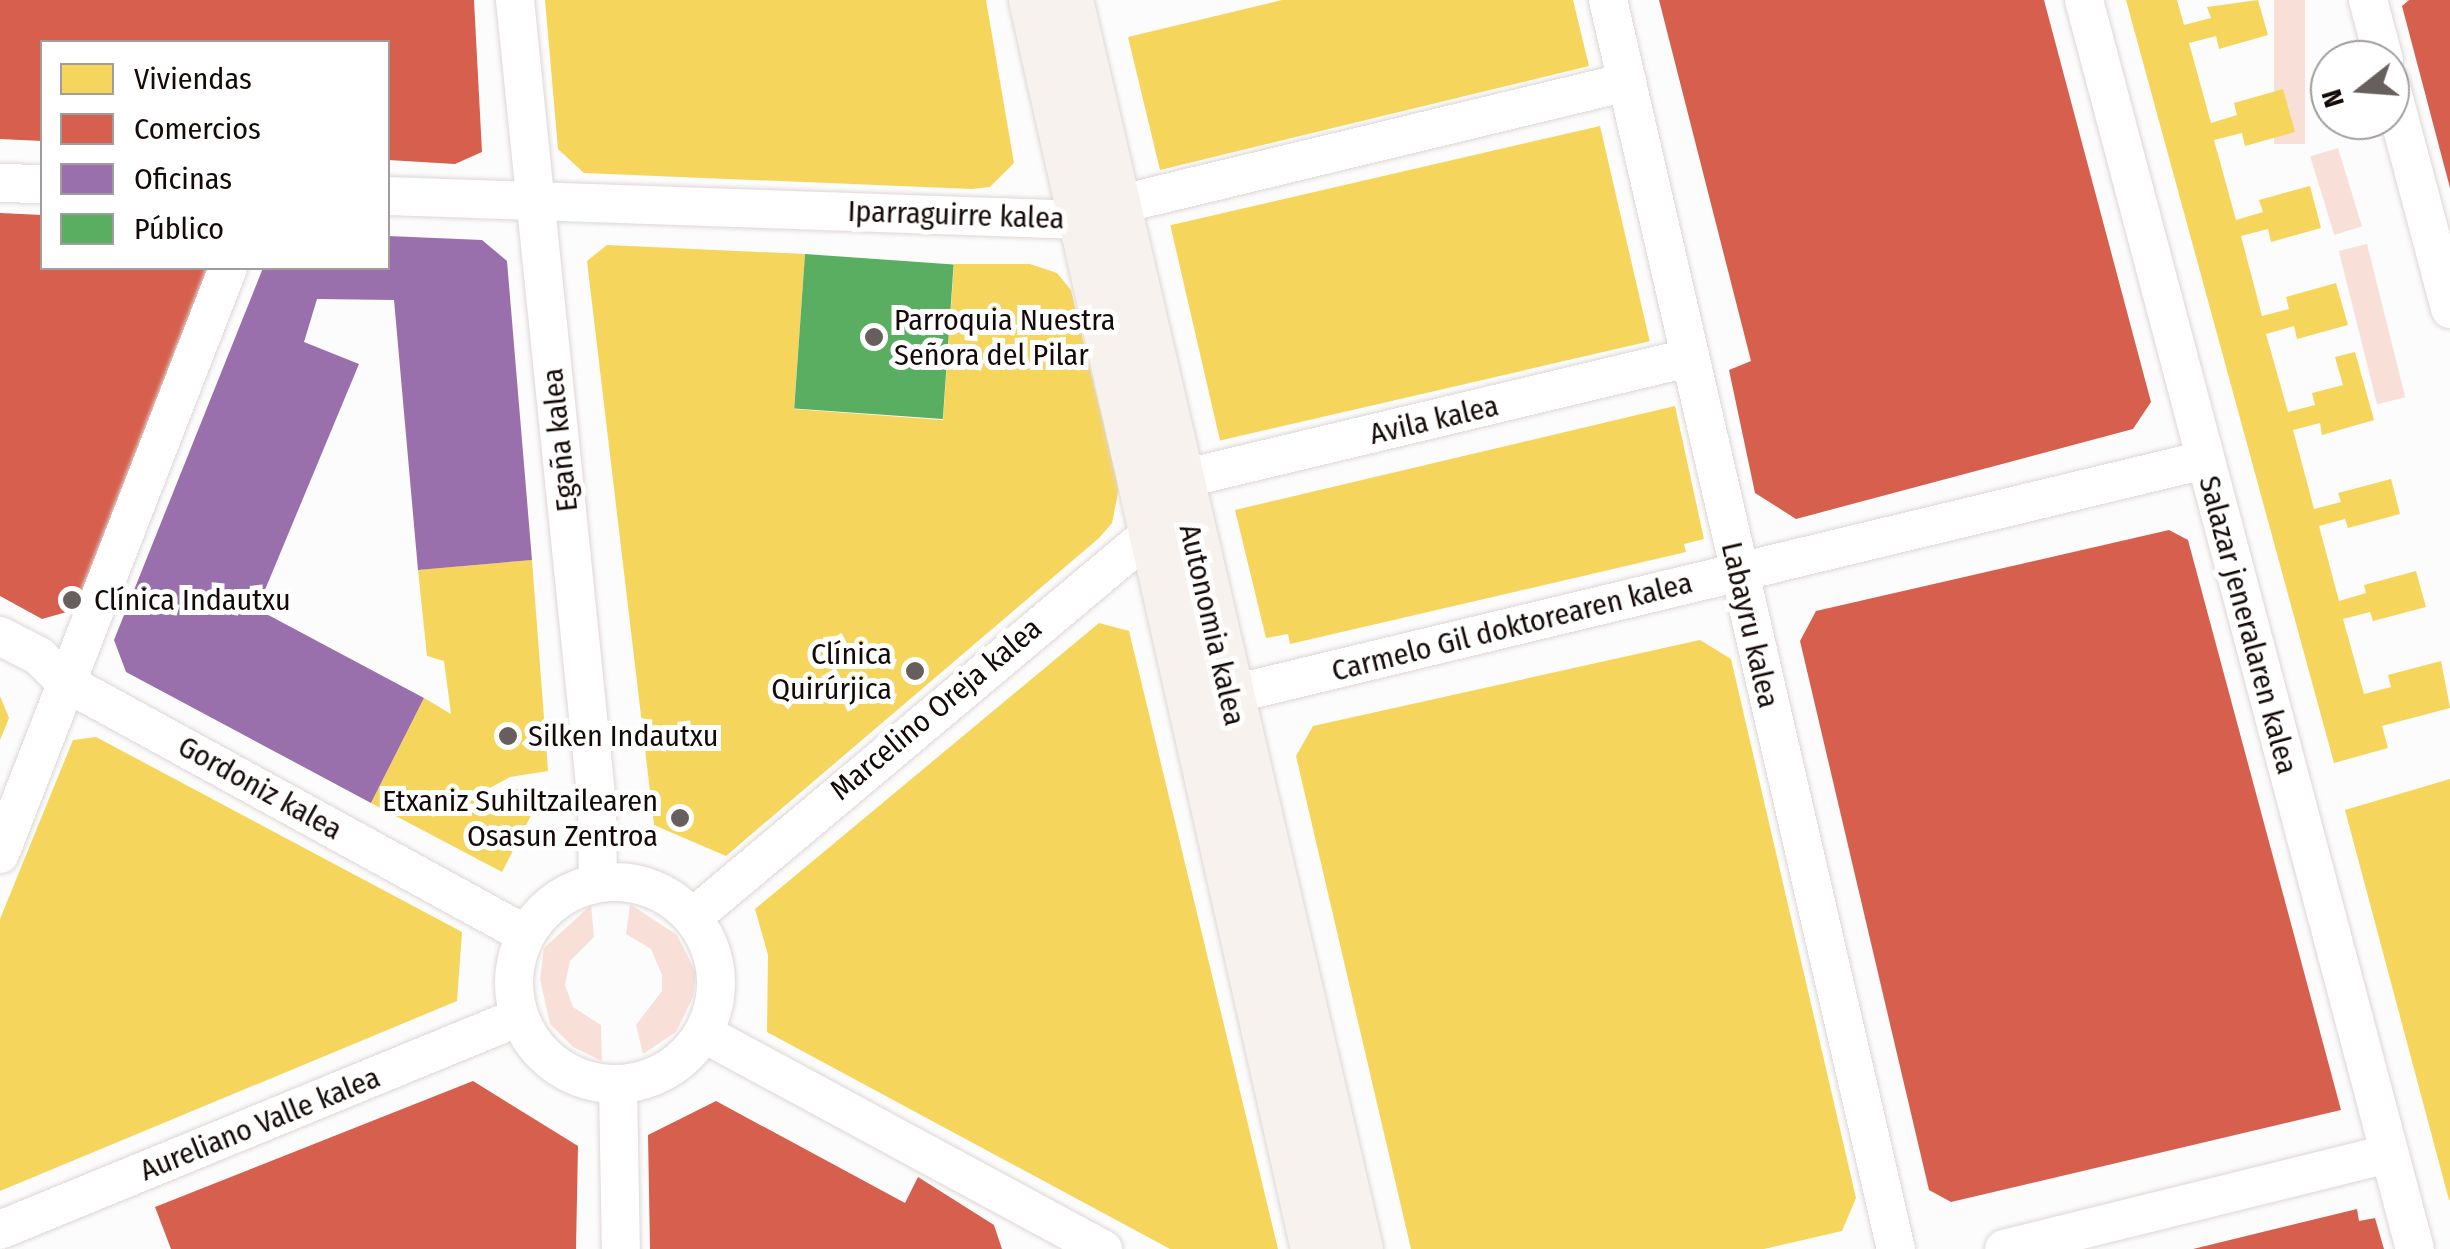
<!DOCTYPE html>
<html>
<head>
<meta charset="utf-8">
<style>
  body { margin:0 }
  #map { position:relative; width:2450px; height:1249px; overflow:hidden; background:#fcfcfc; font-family:"Fira Sans Condensed",sans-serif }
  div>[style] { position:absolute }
  .green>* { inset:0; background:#f8e0d9; transform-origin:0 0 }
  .homes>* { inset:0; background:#f6d55c; transform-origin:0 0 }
  .shops>* { inset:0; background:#d6604d }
  .offices>* { inset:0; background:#9970ab }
  .public>* { inset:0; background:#5aae61; transform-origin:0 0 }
  .roads { filter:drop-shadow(0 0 2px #ded6d4) drop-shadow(0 0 2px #ded6d4) }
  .minor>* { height:38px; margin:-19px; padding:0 19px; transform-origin:19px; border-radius:19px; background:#fff }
  .minor>.ring { margin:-19px; padding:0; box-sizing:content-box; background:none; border:38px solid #fff; border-radius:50% }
  .major>* { height:48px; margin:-24px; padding:0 24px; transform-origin:24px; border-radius:24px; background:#f8f2ef }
  .dots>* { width:28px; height:28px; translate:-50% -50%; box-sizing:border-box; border:5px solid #fff; border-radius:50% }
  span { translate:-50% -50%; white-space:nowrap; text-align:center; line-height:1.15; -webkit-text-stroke:10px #fff; paint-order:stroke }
  .street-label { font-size:30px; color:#150a07 }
  .poi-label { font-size:30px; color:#150a07 }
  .left { translate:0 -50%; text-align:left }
  .right { translate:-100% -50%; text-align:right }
  .legend { position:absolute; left:40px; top:40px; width:350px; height:230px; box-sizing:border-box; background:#fff; border:2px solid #a19d9c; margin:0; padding:12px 18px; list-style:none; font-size:30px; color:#150a07 }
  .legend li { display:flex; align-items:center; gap:20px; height:50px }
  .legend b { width:50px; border:2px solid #a19d9c }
  .north { position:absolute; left:2310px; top:40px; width:100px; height:100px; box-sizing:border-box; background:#fff; border:2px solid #a19d9c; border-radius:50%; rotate:253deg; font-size:28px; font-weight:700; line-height:40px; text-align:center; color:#150a07 }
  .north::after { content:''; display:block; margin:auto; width:35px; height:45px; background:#665f5d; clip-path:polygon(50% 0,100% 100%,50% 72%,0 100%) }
</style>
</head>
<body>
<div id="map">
  <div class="green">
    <div style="left:2274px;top:0;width:31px;height:144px"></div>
    <div style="left:2338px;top:148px;width:82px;height:29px;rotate:73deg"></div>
    <div style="left:2367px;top:244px;width:158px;height:29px;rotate:76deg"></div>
    <div style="clip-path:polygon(630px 904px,677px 935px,696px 973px,693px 997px,676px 1032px,643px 1054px,636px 1025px,662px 991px,662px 975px,651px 949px,626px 934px)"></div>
    <div style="clip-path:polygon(591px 905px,594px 937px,570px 961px,565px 985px,573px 1007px,601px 1025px,602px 1061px,573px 1047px,550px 1024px,540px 979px,544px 948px)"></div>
  </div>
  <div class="homes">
    <div style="clip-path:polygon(545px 0,986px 0,1014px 163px,990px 187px,972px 189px,584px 173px,558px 149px)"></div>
    <div style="clip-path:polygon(1282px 0,1573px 0,1589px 66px,1160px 170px,1128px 37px)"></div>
    <div style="clip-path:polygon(2126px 0,2177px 0,2184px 25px,2211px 18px,2207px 7px,2258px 0,2268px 35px,2219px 49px,2216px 36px,2189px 43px,2211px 123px,2237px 115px,2234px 103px,2283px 89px,2295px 132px,2245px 146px,2242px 133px,2214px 140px,2236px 220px,2263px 212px,2259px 200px,2310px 186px,2321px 228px,2271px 242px,2268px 229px,2241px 236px,2262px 316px,2289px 309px,2286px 297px,2336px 283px,2348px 325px,2297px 339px,2294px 326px,2266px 334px,2288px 412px,2315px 405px,2312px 393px,2343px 385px,2335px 357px,2355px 352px,2374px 420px,2322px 435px,2320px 423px,2293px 430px,2314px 509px,2341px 502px,2338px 493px,2391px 479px,2400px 514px,2348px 528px,2345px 519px,2319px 526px,2339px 601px,2366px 593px,2364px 585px,2416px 571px,2426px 607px,2373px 621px,2370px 612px,2343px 619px,2364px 694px,2391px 687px,2388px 675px,2441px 661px,2450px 708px,2382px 726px,2388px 748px,2334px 763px)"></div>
    <div style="left:1600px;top:126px;width:221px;height:441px;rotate:77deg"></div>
    <div style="clip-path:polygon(607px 245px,805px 254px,794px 409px,943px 420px,954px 264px,1030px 264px,1057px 273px,1071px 290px,1119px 488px,1112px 523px,1099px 538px,726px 856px,654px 825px,587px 261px)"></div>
    <div style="clip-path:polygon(1675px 406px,1704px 539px,1684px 544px,1686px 552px,1290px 644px,1288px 634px,1266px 638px,1235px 510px)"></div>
    <div style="clip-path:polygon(532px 560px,548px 771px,510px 777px,488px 789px,501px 796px,509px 785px,539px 800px,502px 872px,371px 803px,424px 698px,451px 714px,444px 661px,427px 656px,418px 570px)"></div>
    <div style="clip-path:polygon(1099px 623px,1129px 631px,1278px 1249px,1170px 1249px,767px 1032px,768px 955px,755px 909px)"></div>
    <div style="clip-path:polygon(1700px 640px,1731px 659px,1856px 1198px,1842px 1231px,1764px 1249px,1411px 1249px,1296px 756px,1313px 726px)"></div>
    <div style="clip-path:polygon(0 696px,9px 718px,0 740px)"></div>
    <div style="clip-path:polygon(96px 737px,462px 932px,457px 1001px,0 1191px,0 919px,73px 740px)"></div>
    <div style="clip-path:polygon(2450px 779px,2450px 1200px,2449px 1200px,2345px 810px)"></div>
  </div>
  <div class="shops">
    <div style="clip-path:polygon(0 0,474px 0,482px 152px,455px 164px,388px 160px,388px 42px,42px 42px,42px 141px,0 139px)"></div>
    <div style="clip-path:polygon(1659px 0,2044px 0,2151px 402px,2133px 429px,1796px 519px,1755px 493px,1729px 370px,1751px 361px)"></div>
    <div style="clip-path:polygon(2409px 0,2450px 0,2450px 188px,2402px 6px)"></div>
    <div style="clip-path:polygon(0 213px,42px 215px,42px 268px,218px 268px,77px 609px,42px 619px,0 596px)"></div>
    <div style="clip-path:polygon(2169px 530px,2188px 540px,2341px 1110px,1951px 1202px,1929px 1190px,1800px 641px,1816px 611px)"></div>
    <div style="clip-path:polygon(473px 1081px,578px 1146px,576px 1249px,171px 1249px,155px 1207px)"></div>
    <div style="clip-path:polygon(716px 1101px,905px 1203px,918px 1177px,994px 1225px,1002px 1249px,650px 1249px,648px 1135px)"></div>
    <div style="clip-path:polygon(2357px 1209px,2359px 1221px,2375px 1218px,2384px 1249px,2193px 1249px)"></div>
  </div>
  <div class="offices">
    <div style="clip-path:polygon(388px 236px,482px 240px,507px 261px,532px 560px,418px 570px,394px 300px,317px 299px,304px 342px,359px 364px,257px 609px,424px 698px,371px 803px,126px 672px,114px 640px,263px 268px,388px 268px)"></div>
  </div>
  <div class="public">
    <div style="left:805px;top:254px;width:149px;height:155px;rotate:4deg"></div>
  </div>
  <div class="roads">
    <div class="minor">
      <div style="left:515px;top:0;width:808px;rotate:84.18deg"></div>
      <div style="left:597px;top:804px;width:78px;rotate:89.3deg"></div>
      <div style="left:1608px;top:0;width:1282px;rotate:77.02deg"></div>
      <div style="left:2084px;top:0;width:1292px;rotate:75.16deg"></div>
      <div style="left:2368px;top:0;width:62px;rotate:75.1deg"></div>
      <div style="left:2390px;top:83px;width:234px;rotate:75.1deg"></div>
      <div style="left:0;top:183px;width:42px;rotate:1.4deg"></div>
      <div style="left:388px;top:196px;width:694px;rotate:1.98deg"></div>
      <div style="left:1082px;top:220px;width:38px;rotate:-23deg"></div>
      <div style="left:1117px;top:205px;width:525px;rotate:-13.56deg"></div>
      <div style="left:1178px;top:480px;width:524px;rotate:-13.45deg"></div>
      <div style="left:0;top:636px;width:44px;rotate:27.1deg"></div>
      <div style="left:39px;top:656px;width:37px;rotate:45deg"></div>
      <div style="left:65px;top:682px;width:525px;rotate:28.72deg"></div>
      <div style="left:1229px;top:695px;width:1003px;rotate:-13.55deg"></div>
      <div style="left:0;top:854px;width:629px;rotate:-68.74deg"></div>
      <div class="ring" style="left:514px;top:882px;width:164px;height:164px"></div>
      <div style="left:693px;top:917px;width:623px;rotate:-39.98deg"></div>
      <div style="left:703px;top:1033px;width:455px;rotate:28.4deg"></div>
      <div style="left:618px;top:1085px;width:164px;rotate:89deg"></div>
      <div style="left:0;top:1230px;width:561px;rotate:-22.31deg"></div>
      <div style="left:2004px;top:1249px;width:397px;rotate:-13.9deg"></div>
    </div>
    <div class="major">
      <div style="left:1033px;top:0;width:1280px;rotate:77.28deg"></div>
      <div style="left:1069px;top:0;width:1282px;rotate:76.93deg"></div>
    </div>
  </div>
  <div class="dots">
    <div style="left:874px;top:337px;background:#665f5d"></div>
    <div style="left:72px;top:600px;background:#665f5d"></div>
    <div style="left:915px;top:671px;background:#665f5d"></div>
    <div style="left:508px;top:736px;background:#665f5d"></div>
    <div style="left:680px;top:818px;background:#665f5d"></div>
  </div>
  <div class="street-label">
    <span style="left:956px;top:215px;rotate:2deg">Iparraguirre kalea</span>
    <span style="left:1434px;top:420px;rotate:-13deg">Avila kalea</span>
    <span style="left:560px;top:440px;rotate:-96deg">Egaña kalea</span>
    <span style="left:1212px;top:625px;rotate:77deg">Autonomia kalea</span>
    <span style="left:1750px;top:625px;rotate:77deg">Labayru kalea</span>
    <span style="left:2248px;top:625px;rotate:75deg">Salazar jeneralaren kalea</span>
    <span style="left:1512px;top:627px;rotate:-14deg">Carmelo Gil doktorearen kalea</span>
    <span style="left:936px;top:709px;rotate:-40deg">Marcelino Oreja kalea</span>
    <span style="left:260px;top:788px;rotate:29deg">Gordoniz kalea</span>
    <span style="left:260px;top:1124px;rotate:-22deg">Aureliano Valle kalea</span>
  </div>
  <div class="poi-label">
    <span class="left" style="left:894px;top:337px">Parroquia Nuestra<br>Señora del Pilar</span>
    <span class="left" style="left:94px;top:600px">Clínica Indautxu</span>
    <span class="right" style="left:892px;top:671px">Clínica<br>Quirúrjica</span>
    <span class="left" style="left:528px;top:736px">Silken Indautxu</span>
    <span class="right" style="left:658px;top:818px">Etxaniz Suhiltzailearen<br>Osasun Zentroa</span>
  </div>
  <ul class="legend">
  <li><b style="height:28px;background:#f6d55c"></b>Viviendas</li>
  <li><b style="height:28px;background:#d6604d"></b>Comercios</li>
  <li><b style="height:28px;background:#9970ab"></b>Oficinas</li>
  <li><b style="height:28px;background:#5aae61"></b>Público</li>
  </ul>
  <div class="north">N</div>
</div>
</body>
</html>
